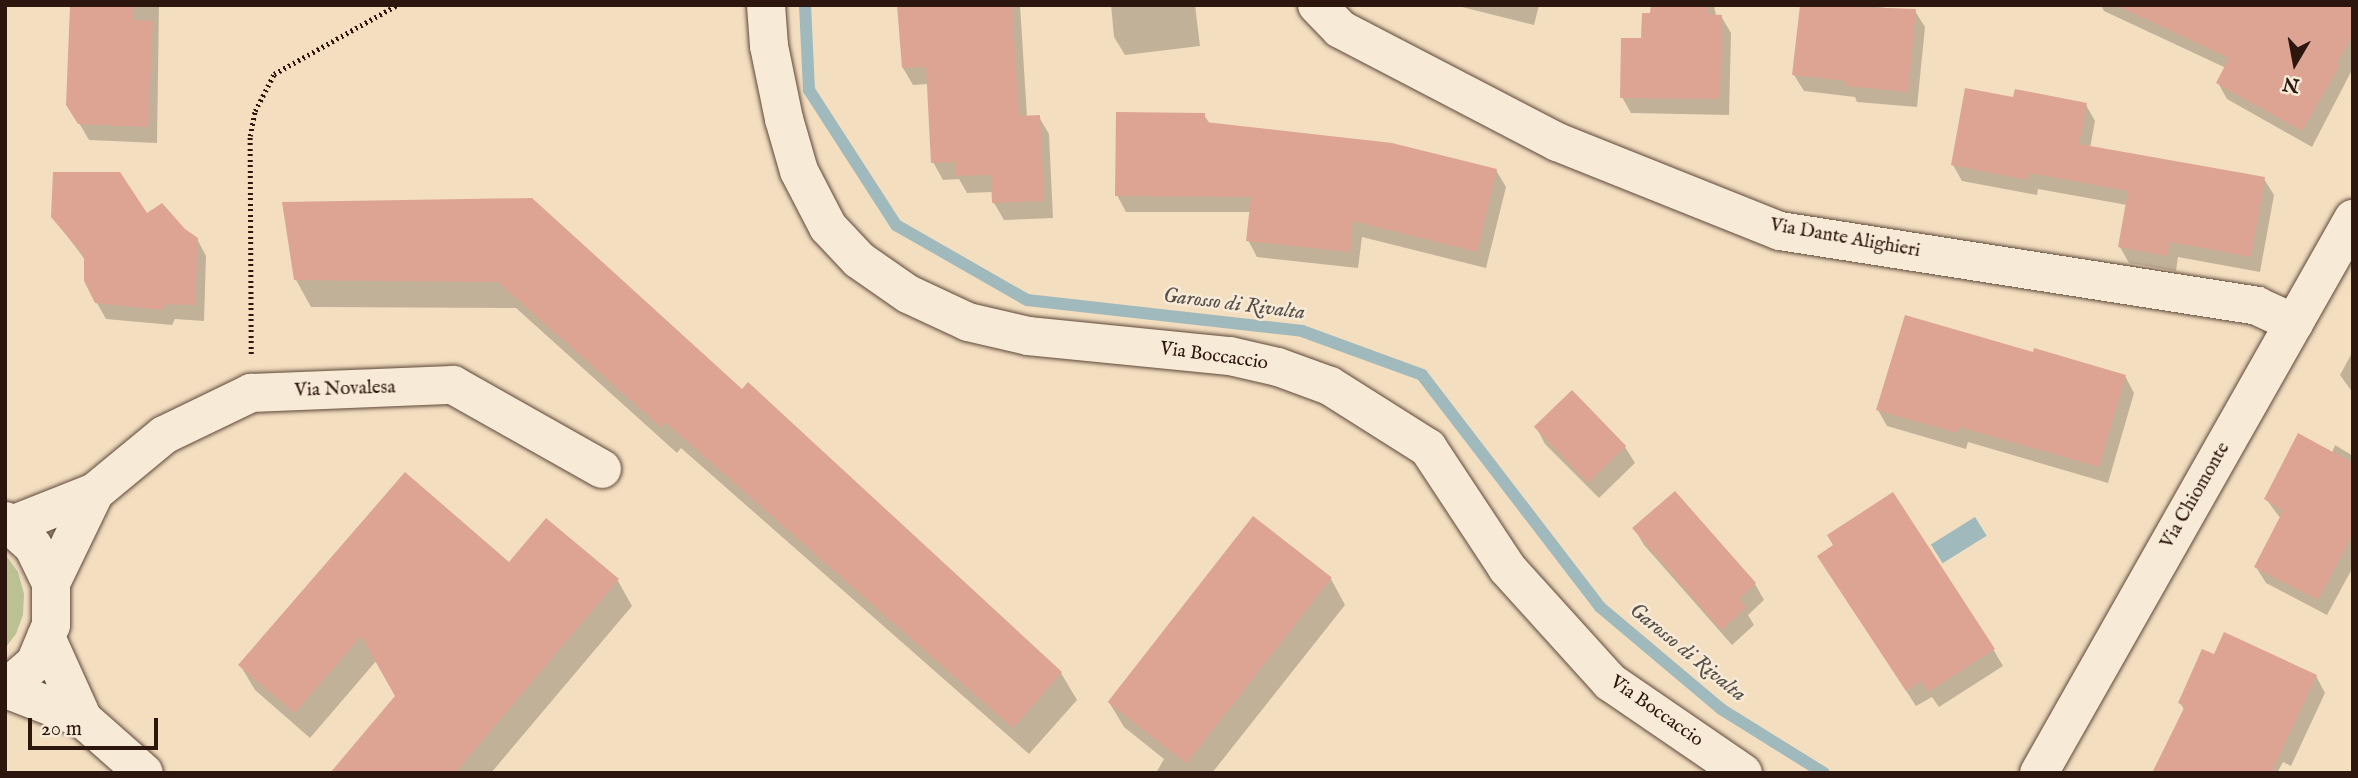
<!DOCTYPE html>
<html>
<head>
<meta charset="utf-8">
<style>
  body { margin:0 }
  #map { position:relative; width:2358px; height:778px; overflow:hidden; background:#f3dec0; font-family:"IM FELL English",serif }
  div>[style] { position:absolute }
  .green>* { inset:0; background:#bac193 }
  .water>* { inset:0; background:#a0b9bd; transform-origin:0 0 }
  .shadow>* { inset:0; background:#0003 }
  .stream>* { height:12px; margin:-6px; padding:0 6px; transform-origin:6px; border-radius:6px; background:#a0b9bd }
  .building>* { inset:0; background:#dda493; transform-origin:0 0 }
  .path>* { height:4.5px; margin-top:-2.25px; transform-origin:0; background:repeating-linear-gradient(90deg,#2d160d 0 2px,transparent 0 5.5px) }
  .roads { filter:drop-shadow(0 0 2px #5e483a) drop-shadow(0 0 2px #5e483a) }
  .street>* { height:38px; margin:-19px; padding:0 19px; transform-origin:19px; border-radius:19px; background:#f7ead6 }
  .secondary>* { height:38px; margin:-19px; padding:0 19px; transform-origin:19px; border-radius:19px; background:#f7ead6 }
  span { translate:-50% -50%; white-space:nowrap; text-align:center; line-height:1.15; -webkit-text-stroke:5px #f7ead6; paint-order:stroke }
  .street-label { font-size:19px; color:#2d160d }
  .water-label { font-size:21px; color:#554f4b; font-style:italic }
  .frame { position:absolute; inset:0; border:7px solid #2d160d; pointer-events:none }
  .north { position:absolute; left:2260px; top:28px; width:70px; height:70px; -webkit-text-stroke:5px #f7ead6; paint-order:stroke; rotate:190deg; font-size:19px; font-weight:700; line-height:28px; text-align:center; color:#2d160d }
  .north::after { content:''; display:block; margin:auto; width:24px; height:32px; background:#2d160d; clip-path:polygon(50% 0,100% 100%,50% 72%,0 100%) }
  .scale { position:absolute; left:28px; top:718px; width:130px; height:32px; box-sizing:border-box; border:4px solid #2d160d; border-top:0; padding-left:9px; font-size:21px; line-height:24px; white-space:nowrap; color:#2d160d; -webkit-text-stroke:5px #f7ead6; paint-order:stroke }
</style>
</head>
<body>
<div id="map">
  <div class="green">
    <div style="clip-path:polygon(5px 554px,18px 572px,24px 594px,23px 615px,16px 634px,5px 648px)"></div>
  </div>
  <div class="water">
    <div style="left:1975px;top:517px;width:22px;height:52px;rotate:58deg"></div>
  </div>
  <div class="shadow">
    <div style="clip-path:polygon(72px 5px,159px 5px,157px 143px,89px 140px,68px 104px)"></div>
    <div style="clip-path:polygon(899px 5px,1020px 5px,1027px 117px,1039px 117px,1049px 134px,1053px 218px,1004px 220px,994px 203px,993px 192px,967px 193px,959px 179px,943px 180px,933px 162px,929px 84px,913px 85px,903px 68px)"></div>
    <div style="clip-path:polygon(1111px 5px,1195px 5px,1200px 46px,1125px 55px,1114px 37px)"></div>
    <div style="clip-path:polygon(1454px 5px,1539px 5px,1534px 25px)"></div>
    <div style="clip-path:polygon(1652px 5px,1714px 5px,1716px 16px,1721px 16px,1731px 33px,1729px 115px,1631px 113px,1622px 97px,1652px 15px)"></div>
    <div style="clip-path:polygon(1802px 5px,1858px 5px,1915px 11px,1925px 27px,1917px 107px,1857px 102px,1855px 97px,1804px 91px,1794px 75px)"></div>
    <div style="clip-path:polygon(2101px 5px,2353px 5px,2353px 68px,2312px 147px,2227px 99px,2218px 83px,2226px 68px,2104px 11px)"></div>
    <div style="clip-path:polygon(2015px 99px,2086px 105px,2095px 121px,2090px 148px,2264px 179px,2274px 195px,2260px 272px,2178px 257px,2176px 271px,2129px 263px,2120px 247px,2127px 205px,2038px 189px,2037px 195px,1962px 181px,1953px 165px)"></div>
    <div style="clip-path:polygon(1204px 115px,1210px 124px,1496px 170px,1506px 187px,1486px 268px,1362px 237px,1358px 268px,1257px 257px,1248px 240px,1251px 212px,1126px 212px,1117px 195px)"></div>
    <div style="clip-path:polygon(531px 199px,742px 391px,1061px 673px,1077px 700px,1029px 754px,681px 448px,677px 453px,516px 308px,311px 307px,296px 280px)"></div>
    <div style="clip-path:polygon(146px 215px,197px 239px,206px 256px,204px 321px,175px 319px,172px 325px,106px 319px,97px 303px,86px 261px,53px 217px)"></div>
    <div style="clip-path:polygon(2353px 351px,2353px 393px,2340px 375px)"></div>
    <div style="clip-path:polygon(2034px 355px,2125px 376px,2134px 393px,2108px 483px,1968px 442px,1966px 449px,1887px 426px,1878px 410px)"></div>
    <div style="clip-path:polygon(1536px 427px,1625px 447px,1635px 463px,1599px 498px,1545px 444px)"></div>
    <div style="clip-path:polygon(2335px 445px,2353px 456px,2353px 567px,2327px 615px,2266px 583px,2256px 567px,2281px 519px,2266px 499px,2332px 453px)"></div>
    <div style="clip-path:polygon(1675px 493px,1755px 584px,1764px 600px,1748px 615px,1754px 625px,1732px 645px,1644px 545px,1634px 528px)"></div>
    <div style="clip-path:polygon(509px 564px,618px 581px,632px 606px,491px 773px,332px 773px,397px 696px,377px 660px,310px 738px,255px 690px,240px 665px)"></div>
    <div style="clip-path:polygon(1829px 572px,1993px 649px,2003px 666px,1939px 707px,1932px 697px,1916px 706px)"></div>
    <div style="clip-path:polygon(1331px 579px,1345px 605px,1212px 773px,1156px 773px,1164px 759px,1124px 727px,1109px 702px)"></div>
    <div style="clip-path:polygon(2316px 676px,2325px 693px,2291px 766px,2283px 762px,2277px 773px,2153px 773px,2185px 711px,2180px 703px)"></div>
  </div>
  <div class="stream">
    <div style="left:805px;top:5px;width:85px;rotate:87.3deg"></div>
    <div style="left:809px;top:90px;width:161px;rotate:57.2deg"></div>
    <div style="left:896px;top:225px;width:151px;rotate:29.8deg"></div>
    <div style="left:1027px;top:300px;width:277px;rotate:6.4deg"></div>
    <div style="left:1302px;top:331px;width:128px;rotate:20.1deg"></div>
    <div style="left:1422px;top:375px;width:292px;rotate:52.5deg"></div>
    <div style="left:1600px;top:607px;width:158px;rotate:40.1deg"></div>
    <div style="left:1721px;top:709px;width:121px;rotate:31.9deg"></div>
  </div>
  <div class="building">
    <div style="clip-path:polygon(70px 5px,133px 5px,133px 20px,153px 21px,148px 127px,78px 124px,66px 105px)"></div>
    <div style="clip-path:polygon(897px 5px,1012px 5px,1019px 116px,1040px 115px,1044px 201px,992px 203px,991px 175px,956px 176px,955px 162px,931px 163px,926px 67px,902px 68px)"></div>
    <div style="clip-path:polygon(1651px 5px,1708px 5px,1707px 14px,1722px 15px,1720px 99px,1620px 98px,1621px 38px,1641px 38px,1642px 13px,1650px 13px)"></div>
    <div style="clip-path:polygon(1800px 5px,1916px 9px,1908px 92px,1846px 86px,1846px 81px,1792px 75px)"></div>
    <div style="clip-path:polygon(2115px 5px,2353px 5px,2353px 34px,2337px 63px,2340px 65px,2302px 131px,2216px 83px,2229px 58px)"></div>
    <div style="clip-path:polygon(1965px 88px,2013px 97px,2015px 89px,2087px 103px,2079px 144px,2265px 177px,2251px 257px,2170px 242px,2167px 256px,2118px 247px,2128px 191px,2029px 173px,2028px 180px,1951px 165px)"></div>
    <div style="clip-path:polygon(1116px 112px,1205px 113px,1205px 122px,1392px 143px,1497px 169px,1477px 252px,1353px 221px,1350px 252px,1246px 241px,1251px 197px,1115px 196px)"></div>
    <div style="clip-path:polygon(53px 172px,120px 172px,147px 213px,162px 203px,185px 229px,198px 238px,195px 305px,166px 304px,163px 310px,95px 303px,84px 281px,84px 256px,51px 217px)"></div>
    <div style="clip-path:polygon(532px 198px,742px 389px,748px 382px,1062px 672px,1013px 728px,665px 422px,661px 427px,498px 282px,294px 280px,282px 202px)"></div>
    <div style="clip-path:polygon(1905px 315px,2033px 352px,2034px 348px,2126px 375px,2099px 467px,1959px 427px,1957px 433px,1876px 410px)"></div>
    <div style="left:1572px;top:390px;width:78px;height:53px;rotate:46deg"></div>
    <div style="clip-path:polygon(2298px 433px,2353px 463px,2353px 534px,2318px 600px,2254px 567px,2283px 511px,2264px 499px)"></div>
    <div style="clip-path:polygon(405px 472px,509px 562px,546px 518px,619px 579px,455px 773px,330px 773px,395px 696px,361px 636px,295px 713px,238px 665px)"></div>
    <div style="clip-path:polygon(1675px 491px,1756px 583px,1739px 599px,1746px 608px,1721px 630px,1632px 528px)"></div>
    <div style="clip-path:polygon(1893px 492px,1995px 649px,1928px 692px,1921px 681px,1906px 691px,1817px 556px,1833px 545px,1827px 535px)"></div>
    <div style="left:1253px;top:516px;width:100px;height:236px;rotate:38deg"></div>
    <div style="clip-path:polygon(2224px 632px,2317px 675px,2271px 773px,2152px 773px,2185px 706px,2178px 703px,2202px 649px,2214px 654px)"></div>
  </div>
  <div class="path">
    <div style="left:251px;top:354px;width:218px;rotate:-90.3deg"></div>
    <div style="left:250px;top:136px;width:25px;rotate:-79deg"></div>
    <div style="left:255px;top:111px;width:42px;rotate:-62.8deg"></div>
    <div style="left:274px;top:74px;width:141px;rotate:-29.3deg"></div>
  </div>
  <div class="roads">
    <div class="street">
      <div style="left:766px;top:5px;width:41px;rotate:85.8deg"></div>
      <div style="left:769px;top:46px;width:75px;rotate:78.4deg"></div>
      <div style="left:784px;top:119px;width:54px;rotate:73.9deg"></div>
      <div style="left:799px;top:171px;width:63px;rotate:62.6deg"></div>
      <div style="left:828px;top:227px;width:45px;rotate:46.8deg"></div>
      <div style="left:859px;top:260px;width:60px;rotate:34.8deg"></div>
      <div style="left:908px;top:294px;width:66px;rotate:25deg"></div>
      <div style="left:968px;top:322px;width:62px;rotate:13.1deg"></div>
      <div style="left:1028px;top:336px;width:203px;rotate:5.7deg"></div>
      <div style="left:1230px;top:356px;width:49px;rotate:12.9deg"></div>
      <div style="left:1278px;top:367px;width:55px;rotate:20.1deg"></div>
      <div style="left:1330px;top:386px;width:116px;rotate:32.3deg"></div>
      <div style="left:1428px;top:448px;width:144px;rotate:56.6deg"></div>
      <div style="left:1507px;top:568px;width:154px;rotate:47.9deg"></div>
      <div style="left:1610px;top:682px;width:161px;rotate:34.4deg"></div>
      <div style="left:1317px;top:5px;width:33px;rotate:46deg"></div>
      <div style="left:1340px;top:29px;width:245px;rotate:27.5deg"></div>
      <div style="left:1557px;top:142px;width:240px;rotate:21.8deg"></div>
      <div style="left:1780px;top:231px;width:483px;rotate:8.9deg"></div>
      <div style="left:2257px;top:306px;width:41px;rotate:24.7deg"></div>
      <div style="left:95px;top:492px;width:89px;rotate:-39.6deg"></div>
      <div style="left:164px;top:435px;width:97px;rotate:-25.8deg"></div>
      <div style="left:251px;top:393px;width:202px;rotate:-2.3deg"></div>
      <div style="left:453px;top:385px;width:171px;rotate:29.4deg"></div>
      <div style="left:12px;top:525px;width:89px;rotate:-21.7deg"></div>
      <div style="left:95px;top:492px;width:101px;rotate:115.8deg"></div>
      <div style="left:46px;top:637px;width:90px;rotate:65.7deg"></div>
      <div style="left:6px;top:689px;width:83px;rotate:21.3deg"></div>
      <div style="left:83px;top:719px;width:81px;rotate:41.5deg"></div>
      <div style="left:2039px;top:773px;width:637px;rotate:-60.46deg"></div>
    </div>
    <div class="secondary">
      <div style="left:5px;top:521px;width:38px;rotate:42deg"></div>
      <div style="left:33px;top:546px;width:41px;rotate:64.1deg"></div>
      <div style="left:51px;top:583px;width:42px;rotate:90deg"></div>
      <div style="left:51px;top:625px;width:41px;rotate:112.8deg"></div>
      <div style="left:35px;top:663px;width:40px;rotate:139deg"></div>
    </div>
  </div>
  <div class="street-label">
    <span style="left:1845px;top:239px;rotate:10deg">Via Dante Alighieri</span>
    <span style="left:1214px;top:357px;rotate:8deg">Via Boccaccio</span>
    <span style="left:345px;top:390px;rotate:-2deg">Via Novalesa</span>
    <span style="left:2196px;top:496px;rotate:-60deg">Via Chiomonte</span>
    <span style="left:1656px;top:712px;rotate:35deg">Via Boccaccio</span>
  </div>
  <div class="water-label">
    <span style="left:1234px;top:305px;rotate:7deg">Garosso di Rivalta</span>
    <span style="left:1687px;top:653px;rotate:39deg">Garosso di Rivalta</span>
  </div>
  <div class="frame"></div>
  <div class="north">N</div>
  <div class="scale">20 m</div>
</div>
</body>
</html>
